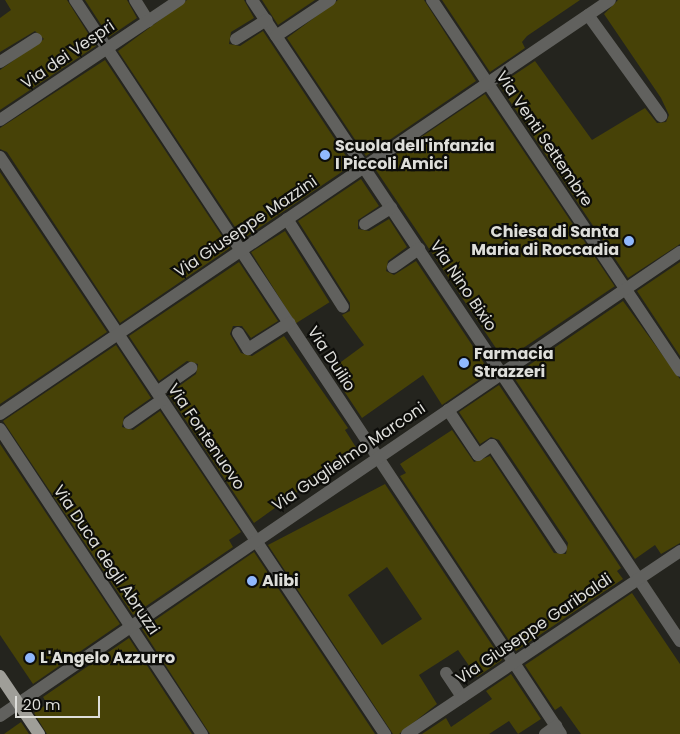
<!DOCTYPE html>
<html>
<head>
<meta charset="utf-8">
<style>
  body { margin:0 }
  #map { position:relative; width:680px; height:734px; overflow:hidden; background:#24241e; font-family:Poppins,sans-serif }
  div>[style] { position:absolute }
  .building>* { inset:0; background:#474207; transform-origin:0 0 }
  .minor>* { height:12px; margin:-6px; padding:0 6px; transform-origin:6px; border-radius:6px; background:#61615e }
  .major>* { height:12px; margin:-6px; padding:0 6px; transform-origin:6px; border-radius:6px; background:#9f9e98 }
  .dots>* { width:14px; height:14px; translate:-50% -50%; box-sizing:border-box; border:2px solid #0d0d0a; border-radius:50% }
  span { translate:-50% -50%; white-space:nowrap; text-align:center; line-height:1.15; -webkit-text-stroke:4.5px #0d0d0a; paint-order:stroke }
  .street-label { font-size:16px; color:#dededa }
  .poi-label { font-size:16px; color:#dededa; font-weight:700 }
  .left { translate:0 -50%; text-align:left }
  .right { translate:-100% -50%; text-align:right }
  .scale { position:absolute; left:15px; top:696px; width:85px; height:22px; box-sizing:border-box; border:2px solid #dededa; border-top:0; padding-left:6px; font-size:15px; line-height:18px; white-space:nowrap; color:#dededa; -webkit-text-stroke:4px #0d0d0a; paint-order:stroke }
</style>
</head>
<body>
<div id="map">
  <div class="building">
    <div style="clip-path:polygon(5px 0,67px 0,96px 46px,0 110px,0 70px,44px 39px,35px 31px,0 52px,0 18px,11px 10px)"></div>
    <div style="clip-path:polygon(85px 0,127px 0,137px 18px,109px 37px)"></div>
    <div style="clip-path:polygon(187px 0,244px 0,254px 18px,231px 32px,229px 44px,240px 46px,263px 31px,352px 165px,243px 239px,118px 51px)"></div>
    <div style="clip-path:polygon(262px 0,315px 0,278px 25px)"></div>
    <div style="clip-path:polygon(338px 0,424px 0,476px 81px,366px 156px,287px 38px)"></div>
    <div style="clip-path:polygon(442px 0,580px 0,527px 36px,522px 42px,525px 48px,490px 72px)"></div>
    <div style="clip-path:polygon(618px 0,680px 0,680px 244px,628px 278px,499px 85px,535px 61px,592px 140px,645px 108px,657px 123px,666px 122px,669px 115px,661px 98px,604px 14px)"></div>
    <div style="clip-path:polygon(105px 60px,230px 248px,120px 323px,7px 152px,0 149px,0 128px)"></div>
    <div style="left:485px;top:94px;width:232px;height:133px;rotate:56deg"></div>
    <div style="clip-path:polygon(0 172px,107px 332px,0 404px)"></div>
    <div style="clip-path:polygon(361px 179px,379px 206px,358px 220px,358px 229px,369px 231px,389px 219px,407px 247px,388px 261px,386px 271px,394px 275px,416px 261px,490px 372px,442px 405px,423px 375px,362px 418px,330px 370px,364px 345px,342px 315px,350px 311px,350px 303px,298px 221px)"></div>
    <div style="left:285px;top:231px;width:84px;height:40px;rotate:58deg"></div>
    <div style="clip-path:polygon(239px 262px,278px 321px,251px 338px,242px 326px,233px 326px,230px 334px,241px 353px,252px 356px,284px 336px,348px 428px,345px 430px,357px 449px,254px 523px,168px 394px,196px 374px,198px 364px,187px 361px,159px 381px,129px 336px)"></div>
    <div style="clip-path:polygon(680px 262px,680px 356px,637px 291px)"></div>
    <div style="clip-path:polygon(623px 301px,680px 379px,680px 543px,661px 554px,655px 545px,635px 559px,513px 376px)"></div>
    <div style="clip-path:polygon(116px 345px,151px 398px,124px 417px,122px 427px,133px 430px,160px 411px,241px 532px,229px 540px,233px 547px,133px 615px,3px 421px)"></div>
    <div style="clip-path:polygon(499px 385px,621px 568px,617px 571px,623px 579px,516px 651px,400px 476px,406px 473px,400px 464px,452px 430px,474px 462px,490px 456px,554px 553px,566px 554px,568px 543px,499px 440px,491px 437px,480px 444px,459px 412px)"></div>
    <div style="clip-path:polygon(0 444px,120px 624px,33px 684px,0 635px)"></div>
    <div style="clip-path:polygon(evenodd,385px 484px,502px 660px,477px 677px,458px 650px,419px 675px,437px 704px,399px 734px,393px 734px,268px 545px,385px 484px,387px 567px,422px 619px,382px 645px,348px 595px,387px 567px)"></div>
    <div style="clip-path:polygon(254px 552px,375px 734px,210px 734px,142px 629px)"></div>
    <div style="clip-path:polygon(632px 593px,680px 664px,680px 734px,581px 734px,561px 706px,555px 710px,525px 665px)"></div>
    <div style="clip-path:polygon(129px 638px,192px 734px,47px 734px,34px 713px,47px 704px,43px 697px)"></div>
    <div style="clip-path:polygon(511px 674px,541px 719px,518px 734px,509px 721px,489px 734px,422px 734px,446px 718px,451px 727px,492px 699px,486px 691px)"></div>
    <div style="clip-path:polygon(21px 722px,29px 734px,4px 734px)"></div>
  </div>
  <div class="minor">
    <div style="left:75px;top:0;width:880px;rotate:56.49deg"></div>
    <div style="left:135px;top:0;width:25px;rotate:58deg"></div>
    <div style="left:252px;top:0;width:771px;rotate:56.27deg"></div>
    <div style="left:432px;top:0;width:446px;rotate:56.2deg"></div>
    <div style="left:588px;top:15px;width:125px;rotate:54.1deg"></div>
    <div style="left:276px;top:36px;width:65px;rotate:-33.7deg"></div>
    <div style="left:236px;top:39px;width:36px;rotate:-32deg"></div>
    <div style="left:0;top:62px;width:43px;rotate:-32.6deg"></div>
    <div style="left:0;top:120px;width:216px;rotate:-33.8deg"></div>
    <div style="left:0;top:157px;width:694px;rotate:56.29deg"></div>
    <div style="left:287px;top:219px;width:104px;rotate:57.5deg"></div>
    <div style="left:365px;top:224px;width:31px;rotate:-32deg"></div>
    <div style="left:393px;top:267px;width:32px;rotate:-35deg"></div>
    <div style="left:238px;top:333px;width:19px;rotate:58deg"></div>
    <div style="left:248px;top:349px;width:49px;rotate:-32.4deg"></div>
    <div style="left:157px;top:392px;width:42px;rotate:-35.2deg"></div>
    <div style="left:448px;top:410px;width:54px;rotate:56.3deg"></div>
    <div style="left:478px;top:455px;width:17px;rotate:-36deg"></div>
    <div style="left:492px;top:445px;width:124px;rotate:56.2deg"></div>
    <div style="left:0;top:414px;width:737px;rotate:-34.16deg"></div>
    <div style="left:129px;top:423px;width:40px;rotate:-34.9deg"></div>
    <div style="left:0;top:429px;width:366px;rotate:56.5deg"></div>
    <div style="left:446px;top:673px;width:29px;rotate:56deg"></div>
    <div style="left:0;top:716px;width:823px;rotate:-34.31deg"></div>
    <div style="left:407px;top:734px;width:329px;rotate:-33.8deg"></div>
    <div style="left:545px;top:734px;width:14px;rotate:-36deg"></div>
  </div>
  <div class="major">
    <div style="left:0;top:676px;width:70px;rotate:56.1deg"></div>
  </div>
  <div class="dots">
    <div style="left:325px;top:155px;background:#90b8fd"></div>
    <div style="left:629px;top:241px;background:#90b8fd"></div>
    <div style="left:464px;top:363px;background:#90b8fd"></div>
    <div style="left:252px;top:581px;background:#90b8fd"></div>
    <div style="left:30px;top:658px;background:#90b8fd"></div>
  </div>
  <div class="street-label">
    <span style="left:68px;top:55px;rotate:-34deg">Via dei Vespri</span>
    <span style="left:544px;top:139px;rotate:56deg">Via Venti Settembre</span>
    <span style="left:246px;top:227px;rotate:-34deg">Via Giuseppe Mazzini</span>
    <span style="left:463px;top:286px;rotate:56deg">Via Nino Bixio</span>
    <span style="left:331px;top:359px;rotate:57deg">Via Duilio</span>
    <span style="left:206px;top:437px;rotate:56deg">Via Fontenuovo</span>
    <span style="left:349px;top:457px;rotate:-34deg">Via Guglielmo Marconi</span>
    <span style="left:106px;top:560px;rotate:56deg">Via Duca degli Abruzzi</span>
    <span style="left:534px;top:629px;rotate:-34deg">Via Giuseppe Garibaldi</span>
  </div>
  <div class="poi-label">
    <span class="left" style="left:335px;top:155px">Scuola dell'infanzia<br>I Piccoli Amici</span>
    <span class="right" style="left:619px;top:241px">Chiesa di Santa<br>Maria di Roccadia</span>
    <span class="left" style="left:474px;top:363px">Farmacia<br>Strazzeri</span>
    <span class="left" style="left:262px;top:581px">Alibi</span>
    <span class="left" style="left:40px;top:658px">L'Angelo Azzurro</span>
  </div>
  <div class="scale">20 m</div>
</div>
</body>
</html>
